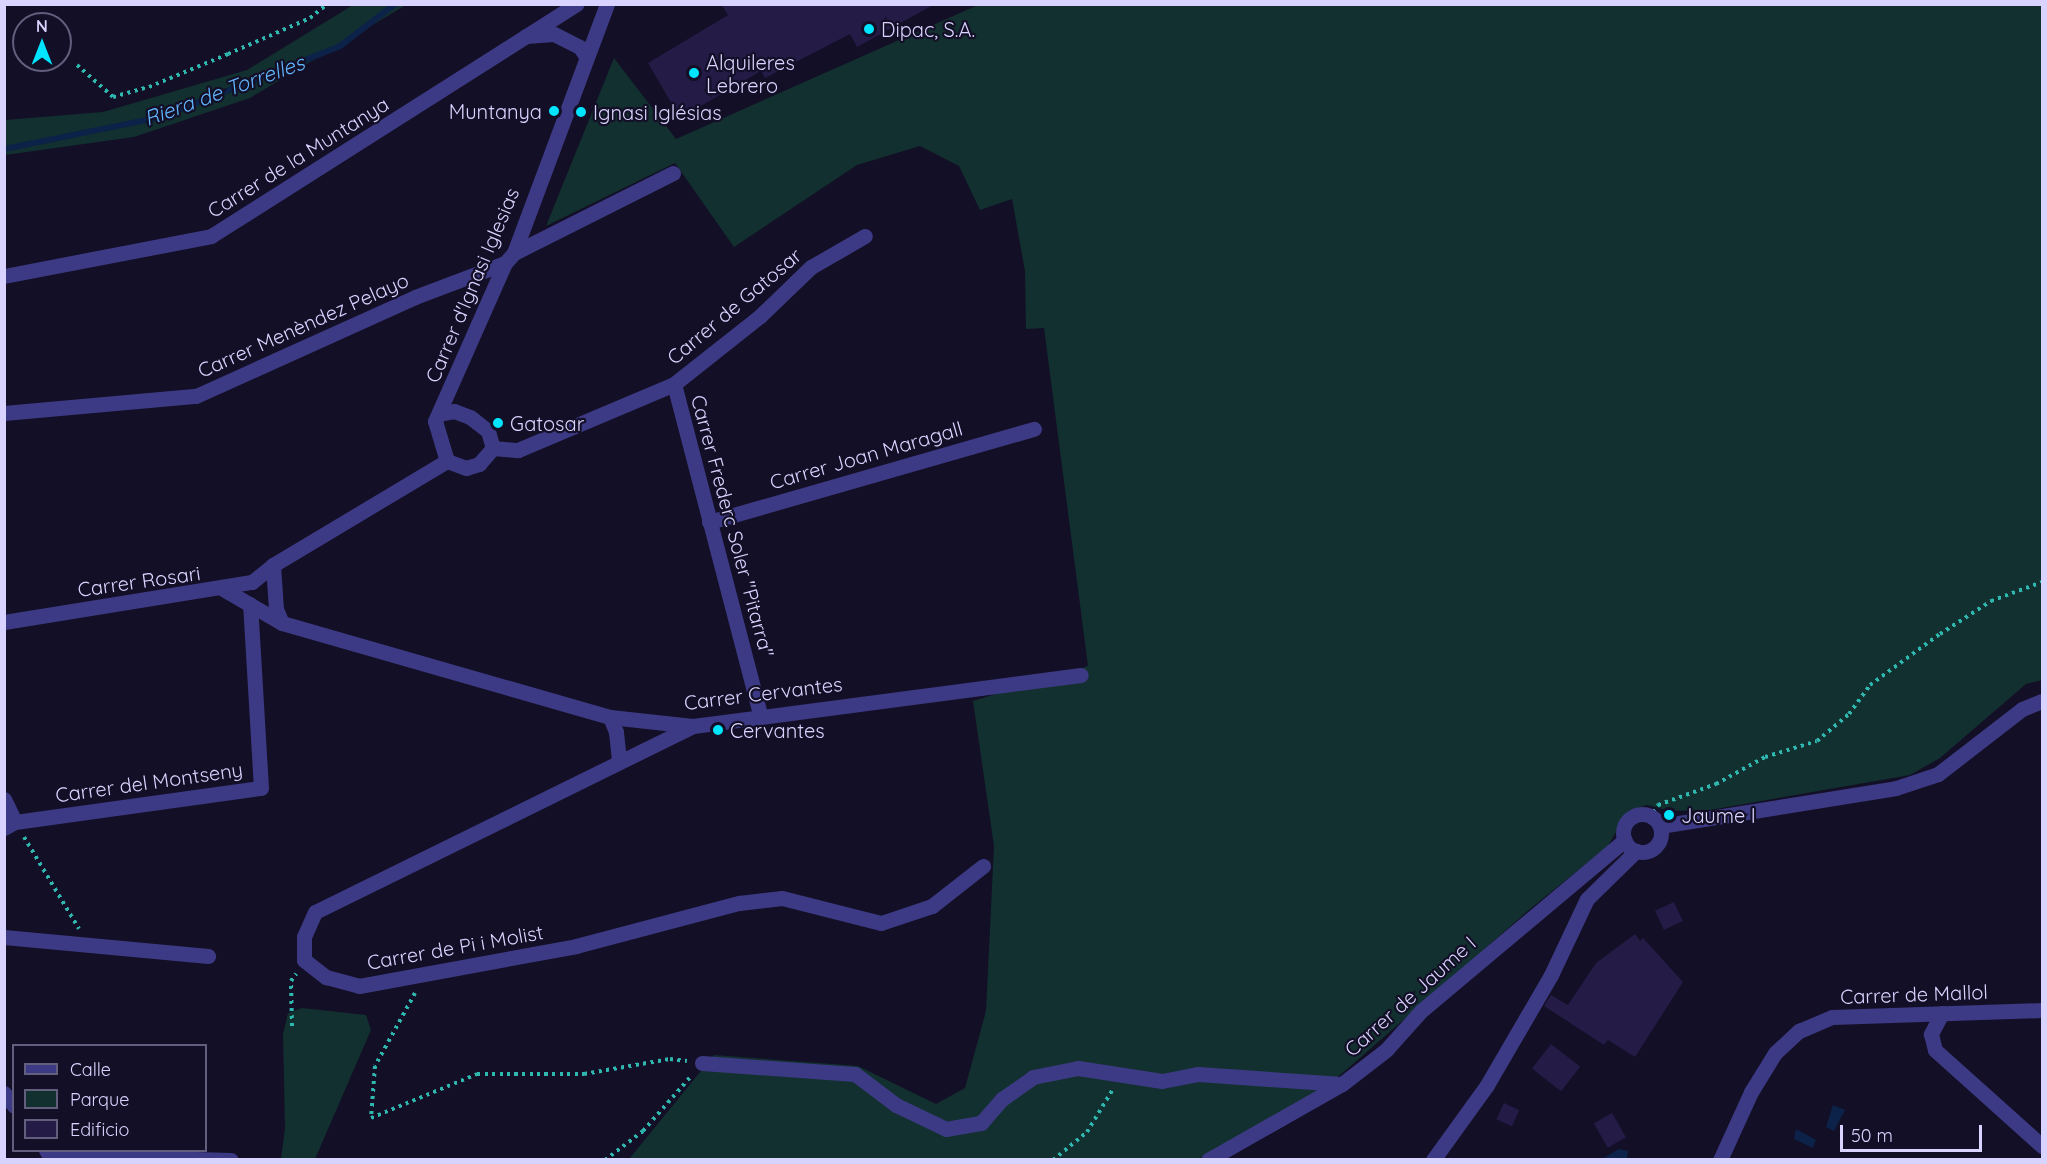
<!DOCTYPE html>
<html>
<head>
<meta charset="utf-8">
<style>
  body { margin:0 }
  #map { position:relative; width:2047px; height:1164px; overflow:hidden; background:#130f26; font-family:Quicksand,sans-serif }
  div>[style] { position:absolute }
  .green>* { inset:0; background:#12302f }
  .water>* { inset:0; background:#0c2248 }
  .stream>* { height:6px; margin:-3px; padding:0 3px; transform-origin:3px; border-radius:3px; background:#0c2248 }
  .building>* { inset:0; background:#241b47; transform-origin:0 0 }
  .path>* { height:4px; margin-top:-2px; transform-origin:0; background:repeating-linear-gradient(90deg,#2fb8b0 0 3px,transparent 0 7.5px) }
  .minor>* { height:15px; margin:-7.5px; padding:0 7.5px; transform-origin:7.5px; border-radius:7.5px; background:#3d3a85 }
  .minor>.ring { margin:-7.5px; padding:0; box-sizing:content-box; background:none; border:15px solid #3d3a85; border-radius:50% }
  .dots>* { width:16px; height:16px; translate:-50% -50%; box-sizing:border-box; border:3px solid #130f26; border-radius:50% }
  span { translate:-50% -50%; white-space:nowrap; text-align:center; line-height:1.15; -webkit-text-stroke:4.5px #130f26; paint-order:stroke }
  .poi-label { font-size:20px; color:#d9d4ff }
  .left { translate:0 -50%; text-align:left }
  .right { translate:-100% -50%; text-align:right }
  .street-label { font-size:20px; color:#d9d4ff }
  .water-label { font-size:21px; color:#62b6ff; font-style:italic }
  .frame { position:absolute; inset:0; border:6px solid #d9d4ff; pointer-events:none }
  .legend { position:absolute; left:12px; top:1044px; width:195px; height:108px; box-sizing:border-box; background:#130f26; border:2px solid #625e7d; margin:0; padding:8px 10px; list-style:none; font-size:18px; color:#d9d4ff }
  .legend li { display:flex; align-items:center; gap:12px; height:30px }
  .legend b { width:30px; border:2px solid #625e7d }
  .north { position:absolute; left:12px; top:12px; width:60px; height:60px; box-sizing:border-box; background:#130f26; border:2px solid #625e7d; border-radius:50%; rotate:0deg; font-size:16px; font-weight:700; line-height:24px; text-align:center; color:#d9d4ff }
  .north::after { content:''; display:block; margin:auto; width:21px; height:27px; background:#00e5ff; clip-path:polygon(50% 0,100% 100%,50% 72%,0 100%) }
  .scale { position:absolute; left:1840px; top:1125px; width:142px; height:27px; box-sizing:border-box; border:3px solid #d9d4ff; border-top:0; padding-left:8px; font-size:18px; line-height:21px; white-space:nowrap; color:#d9d4ff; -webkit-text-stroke:4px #130f26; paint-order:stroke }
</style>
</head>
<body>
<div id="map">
  <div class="green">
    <div style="clip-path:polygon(353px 5px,406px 5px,250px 98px,134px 137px,5px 155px,5px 120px,103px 112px,247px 70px)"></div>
    <div style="clip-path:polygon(978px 5px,2042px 5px,2042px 680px,2026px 684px,1940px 758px,1910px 775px,1710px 810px,1671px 811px,1647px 805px,1628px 811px,1608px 846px,1530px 909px,1345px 1071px,1309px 1098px,1198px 1159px,629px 1159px,714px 1055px,858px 1066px,936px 1104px,965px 1088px,986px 1011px,994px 846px,973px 701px,1088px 666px,1044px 328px,1026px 329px,1025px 271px,1012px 199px,980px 210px,959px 166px,920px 146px,857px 165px,734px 247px,675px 163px,546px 226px,614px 58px,676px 139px)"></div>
    <div style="clip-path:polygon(302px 1008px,366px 1015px,371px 1030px,315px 1159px,281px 1159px,285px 1128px,283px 1034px,288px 1013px)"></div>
  </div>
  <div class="water">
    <div style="clip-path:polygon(1833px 1105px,1845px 1110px,1834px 1131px,1826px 1127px)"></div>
    <div style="clip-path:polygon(1796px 1129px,1816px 1140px,1813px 1148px,1794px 1139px)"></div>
    <div style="clip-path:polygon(1619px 1149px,1628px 1151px,1627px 1159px,1602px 1159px)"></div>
  </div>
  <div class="stream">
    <div style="left:4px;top:149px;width:160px;rotate:-11.5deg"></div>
    <div style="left:161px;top:117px;width:193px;rotate:-21.6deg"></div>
    <div style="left:340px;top:46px;width:69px;rotate:-37.4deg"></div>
  </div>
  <div class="building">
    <div style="clip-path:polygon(721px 4px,935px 4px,857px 47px,850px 34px,765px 78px,761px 71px,680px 118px,648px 63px,728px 15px)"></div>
    <div style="left:1674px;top:902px;width:21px;height:21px;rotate:65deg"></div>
    <div style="clip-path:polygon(1635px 934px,1640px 941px,1643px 938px,1683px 982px,1635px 1057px,1608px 1040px,1604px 1045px,1544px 1006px,1551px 995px,1568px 1005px,1596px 963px)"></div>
    <div style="left:1551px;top:1044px;width:37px;height:31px;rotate:38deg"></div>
    <div style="left:1504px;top:1103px;width:17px;height:18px;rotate:25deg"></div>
    <div style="left:1612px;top:1113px;width:28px;height:21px;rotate:60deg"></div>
  </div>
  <div class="path">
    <div style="left:77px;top:65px;width:48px;rotate:41.6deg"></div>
    <div style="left:113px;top:97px;width:37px;rotate:-16deg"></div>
    <div style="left:149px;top:87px;width:86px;rotate:-22.7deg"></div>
    <div style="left:228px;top:54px;width:90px;rotate:-23.7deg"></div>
    <div style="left:310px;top:18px;width:22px;rotate:-39deg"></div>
    <div style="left:1653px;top:812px;width:9px;rotate:-54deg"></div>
    <div style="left:1658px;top:805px;width:62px;rotate:-19.9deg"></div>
    <div style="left:1716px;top:784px;width:56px;rotate:-28.9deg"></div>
    <div style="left:1765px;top:757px;width:54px;rotate:-17.1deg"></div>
    <div style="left:1817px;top:741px;width:42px;rotate:-40.2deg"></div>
    <div style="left:1849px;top:714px;width:36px;rotate:-54deg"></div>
    <div style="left:1870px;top:685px;width:87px;rotate:-36.1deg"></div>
    <div style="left:1940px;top:634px;width:61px;rotate:-32.9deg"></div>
    <div style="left:1991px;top:601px;width:54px;rotate:-20.4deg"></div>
    <div style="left:24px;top:837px;width:107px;rotate:59.1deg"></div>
    <div style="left:415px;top:993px;width:83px;rotate:118.7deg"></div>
    <div style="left:375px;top:1066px;width:52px;rotate:94.4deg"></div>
    <div style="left:371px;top:1118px;width:115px;rotate:-22.5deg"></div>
    <div style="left:477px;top:1074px;width:107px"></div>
    <div style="left:584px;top:1074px;width:87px;rotate:-9.9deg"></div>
    <div style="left:670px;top:1059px;width:17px;rotate:7deg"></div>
    <div style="left:292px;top:1026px;width:45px;rotate:-91.3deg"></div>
    <div style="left:291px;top:981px;width:9px;rotate:-54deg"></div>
    <div style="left:605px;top:1160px;width:48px;rotate:-37.3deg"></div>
    <div style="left:643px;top:1131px;width:74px;rotate:-48.8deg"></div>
    <div style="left:1053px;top:1160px;width:44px;rotate:-39.5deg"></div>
    <div style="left:1087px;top:1132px;width:50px;rotate:-58.8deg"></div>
  </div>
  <div class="minor">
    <div style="left:607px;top:4px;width:266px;rotate:110.5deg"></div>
    <div style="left:514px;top:253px;width:13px;rotate:132deg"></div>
    <div style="left:505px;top:263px;width:173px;rotate:113.9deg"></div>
    <div style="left:435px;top:421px;width:42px;rotate:73.3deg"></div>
    <div style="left:447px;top:461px;width:20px;rotate:20deg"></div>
    <div style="left:466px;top:468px;width:14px;rotate:-17deg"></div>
    <div style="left:479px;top:464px;width:21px;rotate:-49deg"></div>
    <div style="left:493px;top:448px;width:25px;rotate:5deg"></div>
    <div style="left:518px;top:450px;width:169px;rotate:-22.9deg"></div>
    <div style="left:674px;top:384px;width:110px;rotate:-38.3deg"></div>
    <div style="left:760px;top:316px;width:71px;rotate:-43.9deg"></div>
    <div style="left:811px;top:267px;width:62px;rotate:-29.9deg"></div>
    <div style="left:526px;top:36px;width:28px;rotate:-4deg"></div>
    <div style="left:554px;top:34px;width:29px;rotate:27deg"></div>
    <div style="left:580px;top:47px;width:9px;rotate:58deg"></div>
    <div style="left:514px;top:253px;width:178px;rotate:-26.7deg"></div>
    <div style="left:4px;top:276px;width:211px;rotate:-10.9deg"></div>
    <div style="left:211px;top:236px;width:433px;rotate:-32.4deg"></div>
    <div style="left:674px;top:384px;width:342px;rotate:75.4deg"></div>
    <div style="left:4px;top:413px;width:193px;rotate:-5.1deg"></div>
    <div style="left:196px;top:396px;width:240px;rotate:-24.3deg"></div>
    <div style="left:415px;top:297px;width:96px;rotate:-20.7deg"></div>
    <div style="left:439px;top:414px;width:15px;rotate:-11deg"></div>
    <div style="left:454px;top:411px;width:17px;rotate:21deg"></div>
    <div style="left:470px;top:417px;width:23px;rotate:38deg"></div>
    <div style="left:488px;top:431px;width:18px;rotate:74deg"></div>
    <div style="left:709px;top:522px;width:338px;rotate:-16deg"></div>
    <div style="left:273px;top:565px;width:44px;rotate:86.1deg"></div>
    <div style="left:276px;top:609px;width:15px;rotate:67deg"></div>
    <div style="left:223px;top:589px;width:68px;rotate:30deg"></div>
    <div style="left:282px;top:623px;width:341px;rotate:16deg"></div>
    <div style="left:610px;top:717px;width:83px;rotate:6.2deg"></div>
    <div style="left:693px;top:726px;width:391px;rotate:-7.5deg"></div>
    <div style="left:4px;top:622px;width:251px;rotate:-9.2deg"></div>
    <div style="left:252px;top:582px;width:27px;rotate:-39deg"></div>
    <div style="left:273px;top:565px;width:203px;rotate:-30.9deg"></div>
    <div style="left:610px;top:717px;width:16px;rotate:68deg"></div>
    <div style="left:616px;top:732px;width:30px;rotate:84deg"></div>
    <div style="left:693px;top:726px;width:421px;rotate:153.8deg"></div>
    <div style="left:315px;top:912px;width:27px;rotate:114deg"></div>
    <div style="left:304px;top:937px;width:23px;rotate:90deg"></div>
    <div style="left:304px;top:960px;width:28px;rotate:38deg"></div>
    <div style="left:326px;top:977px;width:34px;rotate:15deg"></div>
    <div style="left:359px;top:986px;width:221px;rotate:-10.4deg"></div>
    <div style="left:576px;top:946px;width:169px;rotate:-14.8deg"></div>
    <div style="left:739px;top:903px;width:43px;rotate:-6.6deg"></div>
    <div style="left:782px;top:898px;width:102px;rotate:14.2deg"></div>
    <div style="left:881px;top:923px;width:54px;rotate:-18.4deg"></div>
    <div style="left:932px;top:906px;width:65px;rotate:-38.1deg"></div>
    <div style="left:4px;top:799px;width:25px;rotate:64deg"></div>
    <div class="ring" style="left:1623px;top:814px;width:23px;height:23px"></div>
    <div style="left:1660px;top:826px;width:239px;rotate:-9.1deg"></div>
    <div style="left:1896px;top:788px;width:44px;rotate:-18.4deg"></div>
    <div style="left:1938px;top:774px;width:106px;rotate:-37.7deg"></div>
    <div style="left:2022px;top:709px;width:22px;rotate:-22deg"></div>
    <div style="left:4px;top:828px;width:13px;rotate:-29deg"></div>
    <div style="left:15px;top:822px;width:248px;rotate:-7.9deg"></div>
    <div style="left:261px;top:788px;width:184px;rotate:-93.4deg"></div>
    <div style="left:4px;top:937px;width:205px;rotate:5.3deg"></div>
    <div style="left:1942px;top:1013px;width:24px;rotate:118deg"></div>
    <div style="left:1931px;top:1034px;width:16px;rotate:76deg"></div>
    <div style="left:1935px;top:1050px;width:144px;rotate:41.9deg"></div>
    <div style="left:702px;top:1063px;width:153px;rotate:4.1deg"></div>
    <div style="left:855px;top:1074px;width:51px;rotate:37.1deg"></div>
    <div style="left:896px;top:1105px;width:55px;rotate:25.6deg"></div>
    <div style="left:946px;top:1129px;width:36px;rotate:-10deg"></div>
    <div style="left:981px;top:1123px;width:32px;rotate:-49deg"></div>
    <div style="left:1002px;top:1099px;width:38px;rotate:-35deg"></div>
    <div style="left:1033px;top:1077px;width:46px;rotate:-11.3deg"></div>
    <div style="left:1078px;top:1068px;width:85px;rotate:8.8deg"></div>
    <div style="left:1162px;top:1081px;width:37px;rotate:-11deg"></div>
    <div style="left:1198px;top:1074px;width:144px;rotate:4deg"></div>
    <div style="left:4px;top:1093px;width:16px;rotate:52deg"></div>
    <div style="left:46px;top:1150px;width:6px;rotate:59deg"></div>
    <div style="left:49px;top:1155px;width:182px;rotate:1.6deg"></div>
    <div style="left:1208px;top:1160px;width:154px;rotate:-29.6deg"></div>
    <div style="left:1342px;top:1084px;width:56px;rotate:-37.7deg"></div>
    <div style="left:1386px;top:1050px;width:52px;rotate:-48.1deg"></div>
    <div style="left:1421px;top:1011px;width:266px;rotate:-40deg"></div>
    <div style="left:1433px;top:1160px;width:92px;rotate:-54.2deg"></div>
    <div style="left:1487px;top:1085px;width:127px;rotate:-59.8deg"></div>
    <div style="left:1551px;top:975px;width:84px;rotate:-64.7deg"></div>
    <div style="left:1587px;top:899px;width:69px;rotate:-44.4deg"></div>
    <div style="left:1720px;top:1160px;width:75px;rotate:-65.5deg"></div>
    <div style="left:1751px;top:1092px;width:46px;rotate:-58.4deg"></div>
    <div style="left:1775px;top:1053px;width:33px;rotate:-43deg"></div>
    <div style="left:1799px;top:1031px;width:36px;rotate:-23deg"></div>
    <div style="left:1832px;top:1017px;width:210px;rotate:-1.9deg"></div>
  </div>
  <div class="dots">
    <div style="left:869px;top:29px;background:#00e5ff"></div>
    <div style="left:694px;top:73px;background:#00e5ff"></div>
    <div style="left:554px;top:111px;background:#00e5ff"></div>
    <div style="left:581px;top:112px;background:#00e5ff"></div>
    <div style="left:498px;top:423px;background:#00e5ff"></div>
    <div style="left:718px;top:730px;background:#00e5ff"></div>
    <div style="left:1669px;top:815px;background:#00e5ff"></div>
  </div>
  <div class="poi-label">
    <span class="left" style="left:881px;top:29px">Dipac, S.A.</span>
    <span class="left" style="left:706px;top:74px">Alquileres<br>Lebrero</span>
    <span class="right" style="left:542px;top:111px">Muntanya</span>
    <span class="left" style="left:593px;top:112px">Ignasi Iglésias</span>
    <span class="left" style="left:510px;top:423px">Gatosar</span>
    <span class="left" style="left:730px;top:730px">Cervantes</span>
    <span class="left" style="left:1681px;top:815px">Jaume I</span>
  </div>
  <div class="street-label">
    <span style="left:298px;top:157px;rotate:-32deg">Carrer de la Muntanya</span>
    <span style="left:472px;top:285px;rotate:-67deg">Carrer d'Ignasi Iglesias</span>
    <span style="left:734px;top:306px;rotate:-40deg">Carrer de Gatosar</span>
    <span style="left:303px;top:325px;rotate:-24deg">Carrer Menèndez Pelayo</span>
    <span style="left:866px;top:455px;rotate:-16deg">Carrer Joan Maragall</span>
    <span style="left:733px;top:526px;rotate:75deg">Carrer Frederc Soler "Pitarra"</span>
    <span style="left:139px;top:581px;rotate:-8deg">Carrer Rosari</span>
    <span style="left:763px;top:693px;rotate:-7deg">Carrer Cervantes</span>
    <span style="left:149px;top:782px;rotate:-8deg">Carrer del Montseny</span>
    <span style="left:455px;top:947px;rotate:-10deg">Carrer de Pi i Molist</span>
    <span style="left:1914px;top:994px;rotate:-2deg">Carrer de Mallol</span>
    <span style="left:1410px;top:996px;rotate:-42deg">Carrer de Jaume I</span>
  </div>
  <div class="water-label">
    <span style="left:224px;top:90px;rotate:-20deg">Riera de Torrelles</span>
  </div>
  <div class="frame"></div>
  <ul class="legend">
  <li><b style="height:8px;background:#3d3a85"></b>Calle</li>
  <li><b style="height:16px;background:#12302f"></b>Parque</li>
  <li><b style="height:16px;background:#241b47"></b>Edificio</li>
  </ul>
  <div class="north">N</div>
  <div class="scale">50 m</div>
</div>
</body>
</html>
